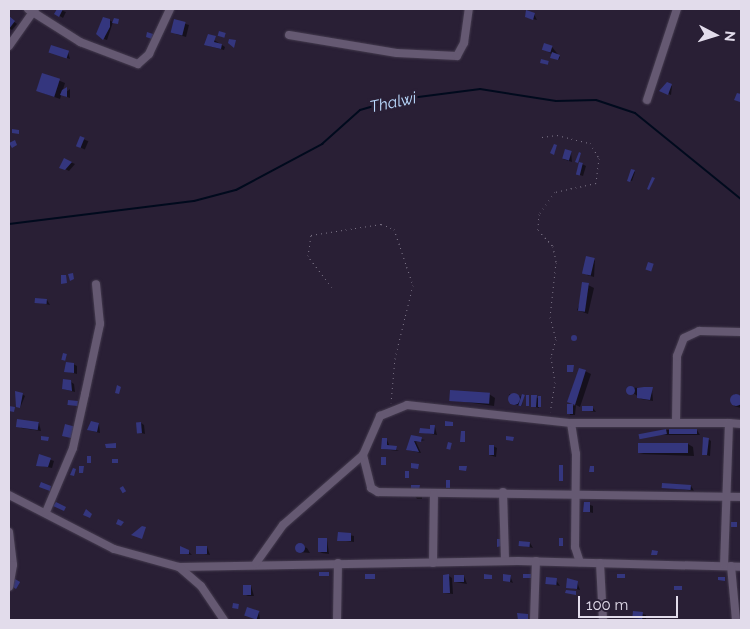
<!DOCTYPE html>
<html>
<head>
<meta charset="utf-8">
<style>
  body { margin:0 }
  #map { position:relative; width:750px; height:629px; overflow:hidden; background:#291f35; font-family:Raleway,sans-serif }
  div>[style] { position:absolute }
  .shadow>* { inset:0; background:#0007; transform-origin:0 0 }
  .stream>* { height:2px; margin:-1px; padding:0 1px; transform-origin:1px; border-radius:1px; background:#000a1d }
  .building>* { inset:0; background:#34367e; transform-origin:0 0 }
  .round { border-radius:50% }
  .path>* { height:1px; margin-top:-0.5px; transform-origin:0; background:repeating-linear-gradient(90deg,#7d7588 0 1px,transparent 0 5px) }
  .roads { filter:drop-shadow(0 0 1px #443b4e) drop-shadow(0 0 1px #443b4e) }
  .minor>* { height:8px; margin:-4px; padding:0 4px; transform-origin:4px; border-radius:4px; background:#655972 }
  span { translate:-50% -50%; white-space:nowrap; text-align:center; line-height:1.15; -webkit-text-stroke:5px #291f35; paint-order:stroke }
  .water-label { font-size:16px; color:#bbdbff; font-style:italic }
  .frame { position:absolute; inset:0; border:10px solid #e2dceb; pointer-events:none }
  .north { position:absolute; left:690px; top:10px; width:50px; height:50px; -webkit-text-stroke:4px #291f35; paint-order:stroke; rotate:95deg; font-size:14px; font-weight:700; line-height:20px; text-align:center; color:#e2dceb }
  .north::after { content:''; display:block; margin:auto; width:18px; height:22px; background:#e2dceb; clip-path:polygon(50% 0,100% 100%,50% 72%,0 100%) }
  .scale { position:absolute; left:578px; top:596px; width:100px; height:22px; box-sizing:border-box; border:2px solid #e2dceb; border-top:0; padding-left:6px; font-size:15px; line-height:18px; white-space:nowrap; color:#e2dceb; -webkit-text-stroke:4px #291f35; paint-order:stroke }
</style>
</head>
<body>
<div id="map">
  <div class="shadow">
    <div style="clip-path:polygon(58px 9px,66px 12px,63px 18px,55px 13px)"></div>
    <div style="clip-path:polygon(534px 14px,537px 20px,526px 17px)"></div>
    <div style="clip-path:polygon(9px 18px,17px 24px,12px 30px,9px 28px)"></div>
    <div style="clip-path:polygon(109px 20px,113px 22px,107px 40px,104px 39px)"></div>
    <div style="clip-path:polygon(175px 21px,189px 25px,186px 37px,176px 34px)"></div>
    <div style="clip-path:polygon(208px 36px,225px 47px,224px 50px,209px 46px)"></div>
    <div style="clip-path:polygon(552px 47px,560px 57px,559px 60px,546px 50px)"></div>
    <div style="clip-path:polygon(68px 52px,70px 59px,53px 53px)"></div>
    <div style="clip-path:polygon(43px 74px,65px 83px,60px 99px,43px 93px)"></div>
    <div style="clip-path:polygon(672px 86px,671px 95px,662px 91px)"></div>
    <div style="clip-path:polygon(70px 89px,70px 98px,62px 95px)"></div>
    <div style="left:81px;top:138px;width:8px;height:9px;rotate:23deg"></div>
    <div style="clip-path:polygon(571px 152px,572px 162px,563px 159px)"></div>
    <div style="clip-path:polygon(64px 159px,75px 164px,69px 171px,61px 167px)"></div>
    <div style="clip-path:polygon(580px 163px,586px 166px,583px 176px,577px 174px)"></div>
    <div style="clip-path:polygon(632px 170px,635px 172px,632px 181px,628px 180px)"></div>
    <div style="clip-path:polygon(595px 259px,594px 277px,587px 275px)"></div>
    <div style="clip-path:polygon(588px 285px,594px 288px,588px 314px,577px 310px)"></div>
    <div style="clip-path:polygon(47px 300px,50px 305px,36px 302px)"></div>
    <div style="clip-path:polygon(73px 364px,77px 366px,77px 374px,65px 371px)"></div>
    <div style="clip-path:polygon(585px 371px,591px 374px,580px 407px,576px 405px,575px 415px,570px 415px,568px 405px,576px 406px,568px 401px)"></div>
    <div style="clip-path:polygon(71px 382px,74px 384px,75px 392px,63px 389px)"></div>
    <div style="clip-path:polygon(626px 387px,652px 389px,653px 401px,641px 399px)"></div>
    <div style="clip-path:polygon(22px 394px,25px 396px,20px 408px)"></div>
    <div style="clip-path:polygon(489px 394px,495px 398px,494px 406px,451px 400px)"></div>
    <div style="clip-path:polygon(509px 394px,523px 397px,522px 406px,511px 404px)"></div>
    <div style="clip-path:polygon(734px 394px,741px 397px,741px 408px,734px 406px)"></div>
    <div style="clip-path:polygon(536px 397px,539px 399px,539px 408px,532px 406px)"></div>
    <div style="clip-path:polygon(593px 408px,596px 412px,583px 410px)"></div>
    <div style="clip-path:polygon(19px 420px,39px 423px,41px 431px,21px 428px)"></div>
    <div style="clip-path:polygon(141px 423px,144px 425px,145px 434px,138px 432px)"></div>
    <div style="clip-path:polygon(99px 424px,100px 433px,88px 430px)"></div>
    <div style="clip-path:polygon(435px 427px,437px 435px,420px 432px,430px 430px)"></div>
    <div style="clip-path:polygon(666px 430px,697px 430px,700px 435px,640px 435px)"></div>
    <div style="clip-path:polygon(412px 437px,425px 440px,416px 442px,421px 453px,408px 450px)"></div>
    <div style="clip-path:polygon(708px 439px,711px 441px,710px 456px,703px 454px)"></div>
    <div style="clip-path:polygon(387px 440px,390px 447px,399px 451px,382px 449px)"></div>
    <div style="clip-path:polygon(688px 444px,693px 447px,694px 456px,639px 454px)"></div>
    <div style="clip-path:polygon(493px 446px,497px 448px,496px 457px,489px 455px)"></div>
    <div style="clip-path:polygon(40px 456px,54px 461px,52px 468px,37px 465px)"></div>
    <div style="clip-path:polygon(563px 466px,562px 481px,559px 481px)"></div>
    <div style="clip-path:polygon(691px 486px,694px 491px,663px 487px)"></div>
    <div style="clip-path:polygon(415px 496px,422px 496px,422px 499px,417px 499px)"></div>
    <div style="clip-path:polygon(585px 503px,593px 506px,593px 513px,585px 511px)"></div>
    <div style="clip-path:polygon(339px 533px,354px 536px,354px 542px,338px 540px)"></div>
    <div style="clip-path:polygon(327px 540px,329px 554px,322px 553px,318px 551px)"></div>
    <div style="clip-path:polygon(530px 543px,533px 548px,520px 545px)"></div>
    <div style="clip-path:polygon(296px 545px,307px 548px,310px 553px,299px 552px)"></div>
    <div style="clip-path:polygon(207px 547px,210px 555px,198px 553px)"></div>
    <div style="clip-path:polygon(188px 551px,192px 555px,182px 553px)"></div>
    <div style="clip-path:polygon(449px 576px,452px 578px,453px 594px,444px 593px)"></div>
    <div style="clip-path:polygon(464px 576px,467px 584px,455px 582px)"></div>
    <div style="clip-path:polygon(510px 576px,513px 583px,504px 580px)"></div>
    <div style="clip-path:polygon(556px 580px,560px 586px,547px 583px)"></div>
    <div style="clip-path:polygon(577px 582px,580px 590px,567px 587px)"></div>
    <div style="clip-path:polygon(251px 586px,254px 596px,248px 596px,244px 594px)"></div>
    <div style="clip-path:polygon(259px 612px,260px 620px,246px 615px)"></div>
    <div style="clip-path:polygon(634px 612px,646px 615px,646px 620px,634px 618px)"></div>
  </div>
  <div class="stream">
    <div style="left:9px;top:224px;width:186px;rotate:-7.1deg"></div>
    <div style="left:194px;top:201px;width:43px;rotate:-14.7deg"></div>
    <div style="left:236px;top:190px;width:98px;rotate:-28.1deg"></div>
    <div style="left:322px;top:144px;width:51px;rotate:-41.8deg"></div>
    <div style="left:360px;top:110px;width:36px;rotate:-16deg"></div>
    <div style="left:395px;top:100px;width:86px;rotate:-7.4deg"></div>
    <div style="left:480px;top:89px;width:77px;rotate:9deg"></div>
    <div style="left:556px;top:101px;width:40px;rotate:-1.4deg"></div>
    <div style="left:596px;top:100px;width:41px;rotate:18.4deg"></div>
    <div style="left:635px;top:113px;width:136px;rotate:39.1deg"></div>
  </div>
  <div class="building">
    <div style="clip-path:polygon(57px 9px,63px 9px,59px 17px,54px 14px)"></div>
    <div style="clip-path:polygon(526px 10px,535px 13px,533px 20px,525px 17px)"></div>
    <div style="clip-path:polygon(9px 16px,15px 21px,9px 29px)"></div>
    <div style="clip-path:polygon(103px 17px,110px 19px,110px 27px,103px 40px,96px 34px)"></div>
    <div style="clip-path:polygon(114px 18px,119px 19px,118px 24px,112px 23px)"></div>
    <div style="left:174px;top:19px;width:12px;height:14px;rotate:14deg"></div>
    <div style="left:219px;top:31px;width:7px;height:5px;rotate:16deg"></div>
    <div style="clip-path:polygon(147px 32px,153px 34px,152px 39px,146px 37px)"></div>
    <div style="clip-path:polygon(208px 34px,216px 36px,214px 42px,222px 44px,221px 49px,204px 45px)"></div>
    <div style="clip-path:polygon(229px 39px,236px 40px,234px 48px,228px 43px)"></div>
    <div style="left:544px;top:43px;width:9px;height:7px;rotate:18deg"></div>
    <div style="left:51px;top:45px;width:19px;height:8px;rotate:18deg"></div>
    <div style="clip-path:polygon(552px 52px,560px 55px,558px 60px,550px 58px)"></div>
    <div style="left:541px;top:59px;width:8px;height:4px;rotate:14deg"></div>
    <div style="left:42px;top:73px;width:19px;height:19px;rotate:18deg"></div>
    <div style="clip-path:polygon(667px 82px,672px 84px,668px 95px,659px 91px)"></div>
    <div style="clip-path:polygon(67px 87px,67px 97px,60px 95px,62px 90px)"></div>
    <div style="clip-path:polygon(737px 93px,741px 94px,740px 102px,734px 100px)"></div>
    <div style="clip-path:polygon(12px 129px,19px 130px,19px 134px,12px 133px)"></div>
    <div style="left:80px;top:136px;width:5px;height:11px;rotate:22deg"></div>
    <div style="clip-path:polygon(15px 140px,17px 145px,12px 148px,9px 143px)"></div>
    <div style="clip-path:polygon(554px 144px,557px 145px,554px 155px,550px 153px)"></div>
    <div style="left:565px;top:149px;width:7px;height:10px;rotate:16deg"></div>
    <div style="clip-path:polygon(579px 152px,581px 153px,578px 163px,575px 162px)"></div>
    <div style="clip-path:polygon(64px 158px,72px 162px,65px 170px,59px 168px)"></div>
    <div style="left:579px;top:162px;width:4px;height:13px;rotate:14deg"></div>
    <div style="clip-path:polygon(631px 169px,635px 170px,630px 182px,627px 181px)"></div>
    <div style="clip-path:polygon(652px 177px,655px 178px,649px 190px,647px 189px)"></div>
    <div style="left:586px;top:256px;width:9px;height:18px;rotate:13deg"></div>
    <div style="left:648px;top:262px;width:6px;height:8px;rotate:18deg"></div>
    <div style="clip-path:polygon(73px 273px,74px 279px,70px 281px,68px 274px)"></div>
    <div style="clip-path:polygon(61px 275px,66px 275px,67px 283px,61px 284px)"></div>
    <div style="left:582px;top:282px;width:7px;height:29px;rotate:8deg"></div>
    <div style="left:35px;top:298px;width:12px;height:5px;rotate:5deg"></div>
    <div class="round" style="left:571px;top:335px;width:6px;height:6px"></div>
    <div style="left:63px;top:353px;width:4px;height:7px;rotate:14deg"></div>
    <div style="clip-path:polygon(66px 362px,74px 363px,74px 373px,64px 372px)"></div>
    <div style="clip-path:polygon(567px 365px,574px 365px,573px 372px,567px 372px)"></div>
    <div style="clip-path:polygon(579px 368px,586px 370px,575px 405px,567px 402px)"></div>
    <div style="clip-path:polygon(63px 379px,71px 380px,72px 391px,62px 389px)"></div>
    <div style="clip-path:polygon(117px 385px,121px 387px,119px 394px,115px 393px)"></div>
    <div class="round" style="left:625.5px;top:385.5px;width:9px;height:9px"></div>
    <div style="clip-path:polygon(644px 387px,653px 387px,650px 400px,637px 398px,637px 388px)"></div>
    <div style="left:450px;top:390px;width:40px;height:11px;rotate:4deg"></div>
    <div style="clip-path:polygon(15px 391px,23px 393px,20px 408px,16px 407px)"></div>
    <div class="round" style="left:508px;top:393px;width:12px;height:12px"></div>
    <div class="round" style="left:730px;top:394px;width:12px;height:12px"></div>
    <div style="left:522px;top:394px;width:3px;height:12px;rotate:18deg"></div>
    <div style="left:526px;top:395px;width:3px;height:11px"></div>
    <div style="clip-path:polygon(531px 395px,537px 395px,536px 407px,531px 407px)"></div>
    <div style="left:538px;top:396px;width:3px;height:11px"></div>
    <div style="left:68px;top:400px;width:10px;height:5px;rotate:6deg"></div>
    <div style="left:567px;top:404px;width:6px;height:10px"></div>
    <div style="clip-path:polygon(9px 406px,15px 407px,14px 412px,9px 411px)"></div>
    <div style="left:582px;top:406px;width:11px;height:5px"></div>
    <div style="left:17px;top:419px;width:22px;height:8px;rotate:8deg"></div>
    <div style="clip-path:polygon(91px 421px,99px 423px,97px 432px,87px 430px)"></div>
    <div style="clip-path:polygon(445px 421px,453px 422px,453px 426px,445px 426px)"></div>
    <div style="left:141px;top:422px;width:11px;height:5px;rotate:85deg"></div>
    <div style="clip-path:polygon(65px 424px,76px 427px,71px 438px,62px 436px)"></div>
    <div style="clip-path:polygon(430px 425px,435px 425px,434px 434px,419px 433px,420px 428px,430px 429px)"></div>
    <div style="left:666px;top:429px;width:5px;height:28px;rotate:79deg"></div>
    <div style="left:697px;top:429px;width:5px;height:28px;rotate:90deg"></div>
    <div style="clip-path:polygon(461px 431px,465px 431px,465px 442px,460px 442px)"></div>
    <div style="clip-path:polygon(411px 435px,422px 437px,421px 442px,414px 441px,419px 452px,406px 450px)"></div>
    <div style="clip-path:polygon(41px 436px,49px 437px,48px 441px,41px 440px)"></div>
    <div style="clip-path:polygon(506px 436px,514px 437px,513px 441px,506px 440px)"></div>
    <div style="clip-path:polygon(703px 437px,709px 438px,707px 455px,702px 455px)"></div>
    <div style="clip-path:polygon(382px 438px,387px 438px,387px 445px,397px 446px,396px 450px,381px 449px)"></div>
    <div style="left:448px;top:442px;width:4px;height:7px;rotate:14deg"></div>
    <div style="clip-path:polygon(116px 443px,116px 448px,106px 448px,105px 444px)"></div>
    <div style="left:688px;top:443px;width:10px;height:50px;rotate:90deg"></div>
    <div style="left:489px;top:445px;width:5px;height:10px"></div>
    <div style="clip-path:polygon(39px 454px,51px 458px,48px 467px,36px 466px)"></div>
    <div style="left:87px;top:456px;width:4px;height:7px"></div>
    <div style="left:381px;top:457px;width:5px;height:8px"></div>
    <div style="left:112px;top:459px;width:6px;height:4px"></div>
    <div style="clip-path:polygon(411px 463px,419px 464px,418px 469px,411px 468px)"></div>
    <div style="left:559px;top:465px;width:4px;height:16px"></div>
    <div style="clip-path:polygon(79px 466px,84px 466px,83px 473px,79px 473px)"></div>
    <div style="clip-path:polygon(459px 466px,467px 466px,466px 471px,459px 470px)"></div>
    <div style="clip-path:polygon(590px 466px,594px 466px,594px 472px,589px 472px)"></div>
    <div style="clip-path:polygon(73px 468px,76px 469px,74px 476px,70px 475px)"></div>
    <div style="left:405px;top:471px;width:4px;height:7px"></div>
    <div style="left:446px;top:480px;width:4px;height:8px"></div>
    <div style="clip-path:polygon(41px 482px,51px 486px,50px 491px,39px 487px)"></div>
    <div style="left:662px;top:483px;width:29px;height:5px;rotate:4deg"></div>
    <div style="clip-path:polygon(411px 485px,420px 485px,419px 490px,411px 489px)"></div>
    <div style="left:123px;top:486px;width:6px;height:4px;rotate:59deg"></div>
    <div style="clip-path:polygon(56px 502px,66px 507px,64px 511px,53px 506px)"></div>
    <div style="clip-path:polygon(584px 502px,590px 502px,590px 512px,583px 512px)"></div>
    <div style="clip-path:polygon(86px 509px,92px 514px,90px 518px,83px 515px)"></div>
    <div style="clip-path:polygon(118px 519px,124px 522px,121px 526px,116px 524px)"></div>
    <div style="left:731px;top:522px;width:6px;height:5px"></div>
    <div style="clip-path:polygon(142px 526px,146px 527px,142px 539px,131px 535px)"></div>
    <div style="clip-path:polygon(338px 532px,351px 533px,351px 541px,337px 541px)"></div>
    <div style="left:318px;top:538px;width:9px;height:14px"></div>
    <div style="left:559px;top:538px;width:4px;height:8px"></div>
    <div style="clip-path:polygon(497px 539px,501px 539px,502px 546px,497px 547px)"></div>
    <div style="left:519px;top:541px;width:11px;height:5px;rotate:5deg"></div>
    <div class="round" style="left:295px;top:543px;width:10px;height:10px"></div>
    <div style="clip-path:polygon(180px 546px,189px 550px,189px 554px,180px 554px)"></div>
    <div style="left:196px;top:546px;width:11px;height:8px"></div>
    <div style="clip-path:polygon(652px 550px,658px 551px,657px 555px,651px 555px)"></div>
    <div style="left:319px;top:572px;width:10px;height:4px"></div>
    <div style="left:365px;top:574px;width:10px;height:5px"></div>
    <div style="clip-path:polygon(449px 574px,450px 593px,443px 593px,443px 575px)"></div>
    <div style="clip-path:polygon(484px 574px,492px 575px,492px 579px,484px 579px)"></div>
    <div style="clip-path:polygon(503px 574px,511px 575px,510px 582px,503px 581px)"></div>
    <div style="left:523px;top:574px;width:8px;height:4px"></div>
    <div style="left:617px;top:574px;width:8px;height:4px"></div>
    <div style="left:454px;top:575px;width:10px;height:7px"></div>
    <div style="left:546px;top:577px;width:11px;height:7px;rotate:5deg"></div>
    <div style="clip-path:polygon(718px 577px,725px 577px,725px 581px,718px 580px)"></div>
    <div style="clip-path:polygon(567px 578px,578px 581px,577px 589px,566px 588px)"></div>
    <div style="left:15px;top:579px;width:6px;height:8px;rotate:31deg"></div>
    <div style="left:243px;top:585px;width:8px;height:10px"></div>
    <div style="left:674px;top:586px;width:8px;height:4px"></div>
    <div style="clip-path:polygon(566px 590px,576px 591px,576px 595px,565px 593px)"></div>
    <div style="left:233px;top:603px;width:6px;height:5px;rotate:9deg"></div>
    <div style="left:247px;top:607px;width:13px;height:9px;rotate:18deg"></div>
    <div style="left:633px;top:611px;width:10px;height:7px;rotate:6deg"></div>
    <div style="clip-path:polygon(517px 613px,528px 614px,528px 620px,518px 620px)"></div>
  </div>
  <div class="path">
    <div style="left:542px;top:137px;width:15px;rotate:-8deg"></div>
    <div style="left:557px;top:135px;width:34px;rotate:14deg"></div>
    <div style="left:590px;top:143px;width:17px;rotate:59deg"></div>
    <div style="left:599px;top:158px;width:25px;rotate:97deg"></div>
    <div style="left:596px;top:183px;width:42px;rotate:167.6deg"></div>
    <div style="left:555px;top:192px;width:27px;rotate:126deg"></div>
    <div style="left:539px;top:214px;width:16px;rotate:94deg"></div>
    <div style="left:538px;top:230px;width:22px;rotate:47deg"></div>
    <div style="left:553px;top:246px;width:16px;rotate:79deg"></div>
    <div style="left:556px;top:262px;width:55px;rotate:96.2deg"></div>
    <div style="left:550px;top:317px;width:23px;rotate:75deg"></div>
    <div style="left:556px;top:339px;width:19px;rotate:106deg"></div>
    <div style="left:551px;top:357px;width:25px;rotate:81deg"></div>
    <div style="left:555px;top:382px;width:30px;rotate:99deg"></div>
    <div style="left:332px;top:287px;width:39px;rotate:-128deg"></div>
    <div style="left:308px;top:256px;width:21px;rotate:-82deg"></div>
    <div style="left:311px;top:235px;width:71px;rotate:-8.9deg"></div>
    <div style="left:381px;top:224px;width:14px;rotate:21deg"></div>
    <div style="left:394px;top:229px;width:59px;rotate:71.3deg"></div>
    <div style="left:413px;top:285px;width:75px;rotate:103.9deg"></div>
    <div style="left:395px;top:358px;width:45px;rotate:95.1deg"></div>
  </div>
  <div class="roads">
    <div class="minor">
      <div style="left:28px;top:9px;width:62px;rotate:32.4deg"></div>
      <div style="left:80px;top:42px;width:62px;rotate:20.8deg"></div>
      <div style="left:138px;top:64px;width:15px;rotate:-42deg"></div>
      <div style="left:149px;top:54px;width:50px;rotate:-65deg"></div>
      <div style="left:289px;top:35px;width:109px;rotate:9.5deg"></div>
      <div style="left:397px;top:53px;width:60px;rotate:2.9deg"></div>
      <div style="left:457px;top:56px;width:15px;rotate:-62deg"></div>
      <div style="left:464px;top:43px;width:34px;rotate:-82deg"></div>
      <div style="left:9px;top:46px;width:45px;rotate:-54.9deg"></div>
      <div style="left:647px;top:100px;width:96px;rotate:-71.8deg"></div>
      <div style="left:676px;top:422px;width:66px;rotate:-89.1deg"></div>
      <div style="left:677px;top:356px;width:19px;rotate:-69deg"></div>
      <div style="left:684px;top:338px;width:17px;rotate:-25deg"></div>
      <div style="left:699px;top:331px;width:42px;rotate:1.4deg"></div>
      <div style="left:571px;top:423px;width:31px;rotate:81deg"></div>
      <div style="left:576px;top:454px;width:93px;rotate:90.6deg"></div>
      <div style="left:575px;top:547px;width:16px;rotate:72deg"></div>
      <div style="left:729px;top:423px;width:12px;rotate:5deg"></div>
      <div style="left:363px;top:455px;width:34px;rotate:76deg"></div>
      <div style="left:371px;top:488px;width:8px;rotate:30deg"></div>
      <div style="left:378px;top:492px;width:363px;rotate:0.8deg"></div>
      <div style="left:503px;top:492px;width:69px;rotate:88.3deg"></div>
      <div style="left:9px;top:495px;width:118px;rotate:27.2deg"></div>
      <div style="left:114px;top:549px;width:67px;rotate:15.5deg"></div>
      <div style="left:179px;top:567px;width:339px;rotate:-1deg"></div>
      <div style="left:518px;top:561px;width:223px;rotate:1.5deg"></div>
      <div style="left:46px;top:512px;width:69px;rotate:-67.1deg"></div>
      <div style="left:73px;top:448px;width:55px;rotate:-77.5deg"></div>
      <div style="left:85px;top:394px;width:72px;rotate:-77.9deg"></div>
      <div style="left:100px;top:324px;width:40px;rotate:-95.7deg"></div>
      <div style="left:9px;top:532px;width:33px;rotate:83deg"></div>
      <div style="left:13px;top:565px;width:22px;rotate:100deg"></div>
      <div style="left:256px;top:563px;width:47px;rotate:-54.6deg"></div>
      <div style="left:283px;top:525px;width:106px;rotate:-41.2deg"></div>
      <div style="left:363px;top:455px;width:43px;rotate:-66.4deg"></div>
      <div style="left:380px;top:416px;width:29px;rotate:-22deg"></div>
      <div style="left:407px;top:405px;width:165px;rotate:6.3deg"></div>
      <div style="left:571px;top:423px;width:158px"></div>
      <div style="left:729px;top:423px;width:142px;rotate:92deg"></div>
      <div style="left:433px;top:563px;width:69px;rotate:-89.2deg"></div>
      <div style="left:600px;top:563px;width:57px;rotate:87deg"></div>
      <div style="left:731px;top:566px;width:54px;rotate:84.7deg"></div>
      <div style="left:179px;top:567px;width:29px;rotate:41deg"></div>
      <div style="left:201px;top:586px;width:41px;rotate:55.9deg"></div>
      <div style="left:337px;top:620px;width:57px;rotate:-89deg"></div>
      <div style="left:534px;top:620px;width:59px;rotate:-88.1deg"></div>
    </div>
  </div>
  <div class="water-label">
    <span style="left:393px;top:103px;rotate:-12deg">Thalwi</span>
  </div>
  <div class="frame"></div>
  <div class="north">N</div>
  <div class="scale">100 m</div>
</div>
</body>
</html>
